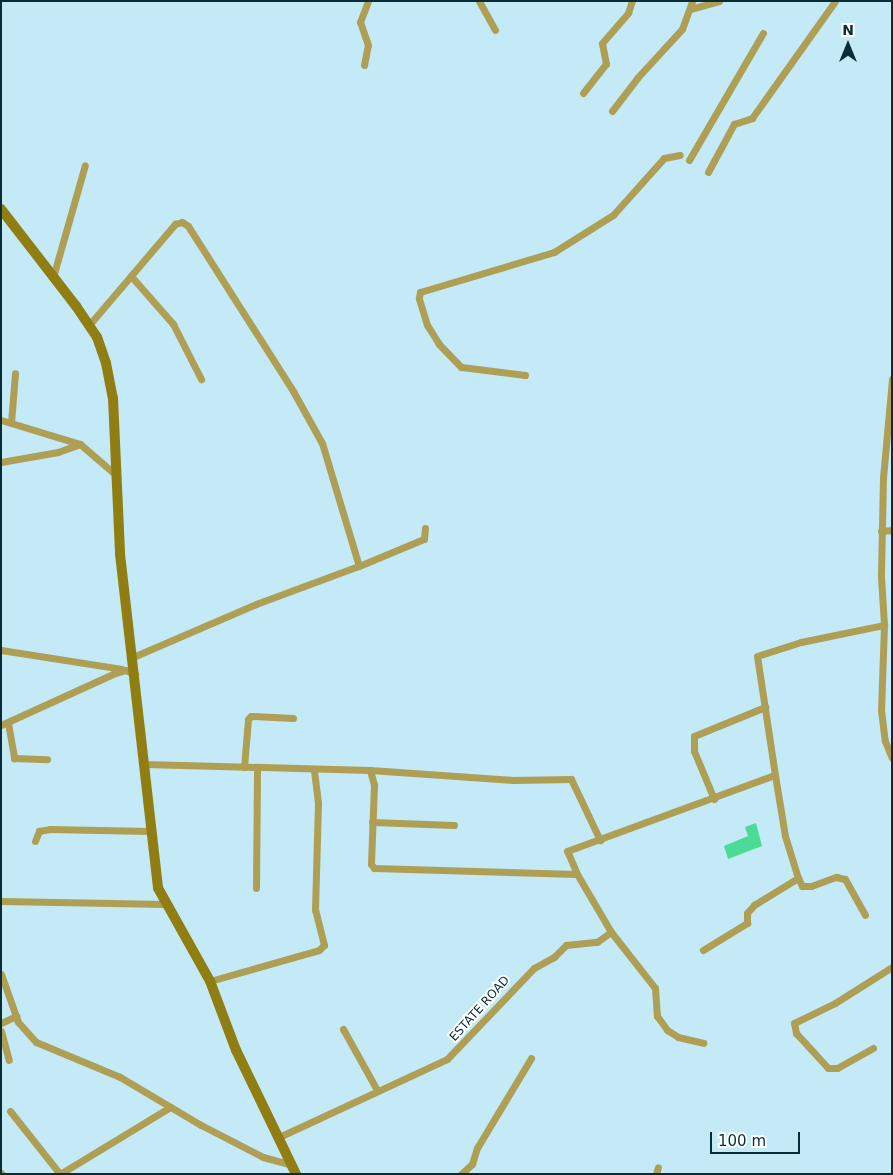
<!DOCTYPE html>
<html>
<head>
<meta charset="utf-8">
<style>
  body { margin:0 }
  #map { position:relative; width:893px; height:1175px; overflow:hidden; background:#c3eaf6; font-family:"DejaVu Sans",sans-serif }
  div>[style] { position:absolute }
  .water>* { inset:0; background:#4cdb97 }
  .street>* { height:7px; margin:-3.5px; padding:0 3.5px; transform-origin:3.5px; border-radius:3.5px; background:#ae9f55 }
  .secondary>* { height:10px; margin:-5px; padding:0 5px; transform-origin:5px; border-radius:5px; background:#907e12 }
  span { translate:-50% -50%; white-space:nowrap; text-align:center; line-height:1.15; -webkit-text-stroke:4px #fff; paint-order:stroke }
  .street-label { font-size:12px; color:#082d36 }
  .frame { position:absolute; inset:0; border:2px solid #082d36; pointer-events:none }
  .north { position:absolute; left:823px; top:20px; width:50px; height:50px; -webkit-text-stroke:4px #fff; paint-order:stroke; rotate:0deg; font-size:14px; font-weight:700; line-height:20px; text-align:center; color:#082d36 }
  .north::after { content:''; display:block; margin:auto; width:18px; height:22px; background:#082d36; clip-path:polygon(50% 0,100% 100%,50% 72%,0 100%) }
  .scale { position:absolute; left:710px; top:1132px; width:90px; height:22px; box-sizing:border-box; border:2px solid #082d36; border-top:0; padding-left:6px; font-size:15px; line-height:18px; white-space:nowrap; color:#082d36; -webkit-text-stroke:4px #fff; paint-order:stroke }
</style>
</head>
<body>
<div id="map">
  <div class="water">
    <div style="clip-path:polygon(756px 823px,762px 846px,728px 859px,724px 846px,748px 836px,745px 827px)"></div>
  </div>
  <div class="street">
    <div style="left:479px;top:1px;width:33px;rotate:61deg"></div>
    <div style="left:690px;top:9px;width:30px;rotate:-15deg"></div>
    <div style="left:364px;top:65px;width:20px;rotate:-79deg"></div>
    <div style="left:368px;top:45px;width:24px;rotate:-109deg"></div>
    <div style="left:360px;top:22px;width:22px;rotate:-69deg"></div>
    <div style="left:583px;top:93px;width:37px;rotate:-52deg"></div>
    <div style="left:606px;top:64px;width:21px;rotate:-101deg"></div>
    <div style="left:602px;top:43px;width:40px;rotate:-49deg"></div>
    <div style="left:628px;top:13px;width:13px;rotate:-72deg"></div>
    <div style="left:612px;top:111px;width:43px;rotate:-52.6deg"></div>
    <div style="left:638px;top:77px;width:65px;rotate:-47.5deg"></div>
    <div style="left:682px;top:29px;width:30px;rotate:-70deg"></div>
    <div style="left:689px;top:160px;width:147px;rotate:-59.8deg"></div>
    <div style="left:708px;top:172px;width:55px;rotate:-61.6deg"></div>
    <div style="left:734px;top:124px;width:19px;rotate:-18deg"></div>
    <div style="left:752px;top:118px;width:143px;rotate:-54.6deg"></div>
    <div style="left:131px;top:276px;width:64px;rotate:48.8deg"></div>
    <div style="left:173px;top:324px;width:62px;rotate:63deg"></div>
    <div style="left:53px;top:277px;width:116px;rotate:-74.1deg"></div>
    <div style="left:89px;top:325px;width:133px;rotate:-49.6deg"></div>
    <div style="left:175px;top:224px;width:7px;rotate:-16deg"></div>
    <div style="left:182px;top:222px;width:7px;rotate:34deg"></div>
    <div style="left:188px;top:226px;width:196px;rotate:57.5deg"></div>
    <div style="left:293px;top:391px;width:60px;rotate:60.9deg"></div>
    <div style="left:322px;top:443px;width:128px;rotate:73.3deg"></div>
    <div style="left:525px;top:375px;width:64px;rotate:-172.9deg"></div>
    <div style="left:461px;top:367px;width:32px;rotate:-134deg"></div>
    <div style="left:439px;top:344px;width:22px;rotate:-122deg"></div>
    <div style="left:427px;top:325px;width:28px;rotate:-107deg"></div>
    <div style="left:419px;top:298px;width:6px;rotate:-81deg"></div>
    <div style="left:420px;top:292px;width:140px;rotate:-16.6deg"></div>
    <div style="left:554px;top:252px;width:70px;rotate:-32.1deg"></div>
    <div style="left:613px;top:215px;width:76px;rotate:-48.2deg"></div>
    <div style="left:664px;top:158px;width:16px;rotate:-11deg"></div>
    <div style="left:892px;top:379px;width:99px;rotate:95.2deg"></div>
    <div style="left:883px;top:478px;width:99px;rotate:91.2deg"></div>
    <div style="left:881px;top:577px;width:48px;rotate:86.4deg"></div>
    <div style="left:884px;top:625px;width:85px;rotate:92deg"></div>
    <div style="left:881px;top:710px;width:31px;rotate:83deg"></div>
    <div style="left:885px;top:741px;width:18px;rotate:68deg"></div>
    <div style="left:1px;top:420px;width:83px;rotate:16.9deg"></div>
    <div style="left:80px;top:444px;width:48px;rotate:40.7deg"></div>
    <div style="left:11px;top:423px;width:50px;rotate:-85.4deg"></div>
    <div style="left:1px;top:462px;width:58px;rotate:-10deg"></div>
    <div style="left:58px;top:452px;width:23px;rotate:-20deg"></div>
    <div style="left:881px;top:531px;width:11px;rotate:-5deg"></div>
    <div style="left:1px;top:650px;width:122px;rotate:8.9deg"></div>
    <div style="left:133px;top:657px;width:134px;rotate:-23.3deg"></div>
    <div style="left:256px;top:604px;width:110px;rotate:-20.3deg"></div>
    <div style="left:359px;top:566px;width:70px;rotate:-22.6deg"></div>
    <div style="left:424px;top:539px;width:11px;rotate:-85deg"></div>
    <div style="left:8px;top:723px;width:36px;rotate:80deg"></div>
    <div style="left:14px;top:758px;width:33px;rotate:2deg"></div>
    <div style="left:1px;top:725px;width:123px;rotate:-24.5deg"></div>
    <div style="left:113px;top:674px;width:13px;rotate:-18deg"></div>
    <div style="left:125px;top:670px;width:11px;rotate:22deg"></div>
    <div style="left:144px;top:764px;width:226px;rotate:1.5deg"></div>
    <div style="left:370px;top:770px;width:143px;rotate:4deg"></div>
    <div style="left:513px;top:780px;width:58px;rotate:-1deg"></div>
    <div style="left:571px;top:779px;width:68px;rotate:64.6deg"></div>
    <div style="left:244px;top:767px;width:48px;rotate:-85.2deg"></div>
    <div style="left:248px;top:719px;width:4px;rotate:-45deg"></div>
    <div style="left:251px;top:716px;width:42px;rotate:2.7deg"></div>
    <div style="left:370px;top:770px;width:16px;rotate:75deg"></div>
    <div style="left:374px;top:785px;width:79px;rotate:92.2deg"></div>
    <div style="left:371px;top:864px;width:5px;rotate:53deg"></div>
    <div style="left:374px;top:868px;width:203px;rotate:1.7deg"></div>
    <div style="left:577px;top:874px;width:25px;rotate:-113deg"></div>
    <div style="left:567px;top:851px;width:221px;rotate:-20.1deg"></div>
    <div style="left:775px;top:775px;width:120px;rotate:-98.6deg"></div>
    <div style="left:757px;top:656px;width:46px;rotate:-17.7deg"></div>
    <div style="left:801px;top:642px;width:85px;rotate:-11.6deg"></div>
    <div style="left:714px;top:799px;width:52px;rotate:-112.6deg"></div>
    <div style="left:694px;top:751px;width:15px;rotate:-90deg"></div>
    <div style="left:694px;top:736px;width:77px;rotate:-22.2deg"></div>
    <div style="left:372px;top:822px;width:82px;rotate:2.1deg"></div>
    <div style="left:35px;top:841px;width:11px;rotate:-68deg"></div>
    <div style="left:39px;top:831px;width:11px;rotate:-10deg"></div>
    <div style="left:50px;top:829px;width:99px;rotate:1.2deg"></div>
    <div style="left:577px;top:874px;width:67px;rotate:59.6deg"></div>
    <div style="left:611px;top:932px;width:71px;rotate:51.8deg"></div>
    <div style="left:655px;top:988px;width:28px;rotate:86deg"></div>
    <div style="left:657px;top:1016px;width:17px;rotate:54deg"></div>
    <div style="left:667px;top:1030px;width:13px;rotate:32deg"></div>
    <div style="left:678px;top:1037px;width:26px;rotate:13deg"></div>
    <div style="left:798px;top:878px;width:9px;rotate:63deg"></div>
    <div style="left:802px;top:886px;width:9px"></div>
    <div style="left:811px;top:886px;width:27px;rotate:-20deg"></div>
    <div style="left:836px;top:877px;width:9px;rotate:13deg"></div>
    <div style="left:845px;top:879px;width:41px;rotate:60.9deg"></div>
    <div style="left:256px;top:888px;width:120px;rotate:-89.5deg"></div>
    <div style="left:1px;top:901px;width:165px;rotate:1deg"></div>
    <div style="left:703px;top:950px;width:52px;rotate:-31.5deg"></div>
    <div style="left:747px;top:923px;width:10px;rotate:-90deg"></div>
    <div style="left:747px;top:913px;width:11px;rotate:-49deg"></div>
    <div style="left:754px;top:905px;width:52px;rotate:-31.5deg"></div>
    <div style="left:798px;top:878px;width:44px;rotate:-107.2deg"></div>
    <div style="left:785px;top:836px;width:62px;rotate:-99.3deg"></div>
    <div style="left:1px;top:974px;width:51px;rotate:70.5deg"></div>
    <div style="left:18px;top:1022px;width:27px;rotate:48deg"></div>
    <div style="left:36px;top:1042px;width:91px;rotate:22.6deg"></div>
    <div style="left:120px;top:1077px;width:94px;rotate:30.7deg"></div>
    <div style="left:201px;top:1125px;width:70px;rotate:27.3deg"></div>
    <div style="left:263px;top:1157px;width:30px;rotate:15deg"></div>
    <div style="left:210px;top:981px;width:113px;rotate:-15.9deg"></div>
    <div style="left:319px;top:950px;width:7px;rotate:-45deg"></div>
    <div style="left:324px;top:945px;width:36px;rotate:-104deg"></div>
    <div style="left:315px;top:910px;width:107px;rotate:-88.4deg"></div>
    <div style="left:318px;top:803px;width:34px;rotate:-97deg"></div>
    <div style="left:1px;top:1023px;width:17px;rotate:-25deg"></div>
    <div style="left:343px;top:1029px;width:70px;rotate:60.9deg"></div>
    <div style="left:1px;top:1031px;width:30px;rotate:75deg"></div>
    <div style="left:873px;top:1048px;width:41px;rotate:150.9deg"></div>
    <div style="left:837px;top:1068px;width:9px;rotate:180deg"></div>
    <div style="left:828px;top:1068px;width:47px;rotate:-132.4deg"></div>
    <div style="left:796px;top:1033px;width:10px;rotate:-101deg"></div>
    <div style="left:794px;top:1023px;width:46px;rotate:-26deg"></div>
    <div style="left:835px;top:1003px;width:67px;rotate:-32.3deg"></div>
    <div style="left:10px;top:1111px;width:80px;rotate:51.6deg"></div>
    <div style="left:279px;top:1137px;width:185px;rotate:-24.9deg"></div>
    <div style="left:447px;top:1059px;width:126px;rotate:-46.3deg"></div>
    <div style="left:534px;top:968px;width:23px;rotate:-29deg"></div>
    <div style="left:554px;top:957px;width:17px;rotate:-45deg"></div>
    <div style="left:566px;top:945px;width:31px;rotate:-6deg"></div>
    <div style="left:597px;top:942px;width:17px;rotate:-36deg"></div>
    <div style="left:1px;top:1173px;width:1px;rotate:45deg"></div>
    <div style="left:60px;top:1174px;width:129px;rotate:-31.3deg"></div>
    <div style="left:461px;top:1174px;width:15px;rotate:-42deg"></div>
    <div style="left:472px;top:1164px;width:17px;rotate:-73deg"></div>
    <div style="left:477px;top:1148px;width:105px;rotate:-59deg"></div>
    <div style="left:656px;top:1174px;width:7px;rotate:-74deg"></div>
  </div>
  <div class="secondary">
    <div style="left:1px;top:209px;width:123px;rotate:52.3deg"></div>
    <div style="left:76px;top:306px;width:37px;rotate:56deg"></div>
    <div style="left:97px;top:337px;width:28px;rotate:71deg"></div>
    <div style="left:106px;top:363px;width:36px;rotate:79deg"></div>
    <div style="left:113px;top:398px;width:156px;rotate:87.4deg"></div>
    <div style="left:120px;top:554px;width:336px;rotate:83.5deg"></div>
    <div style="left:158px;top:888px;width:107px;rotate:60.8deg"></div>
    <div style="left:210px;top:981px;width:74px;rotate:69.4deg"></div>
    <div style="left:236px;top:1050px;width:138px;rotate:64.2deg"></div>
  </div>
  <div class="street-label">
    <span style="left:480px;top:1009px;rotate:-48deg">ESTATE ROAD</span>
  </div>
  <div class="frame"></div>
  <div class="north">N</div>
  <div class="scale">100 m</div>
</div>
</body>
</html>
